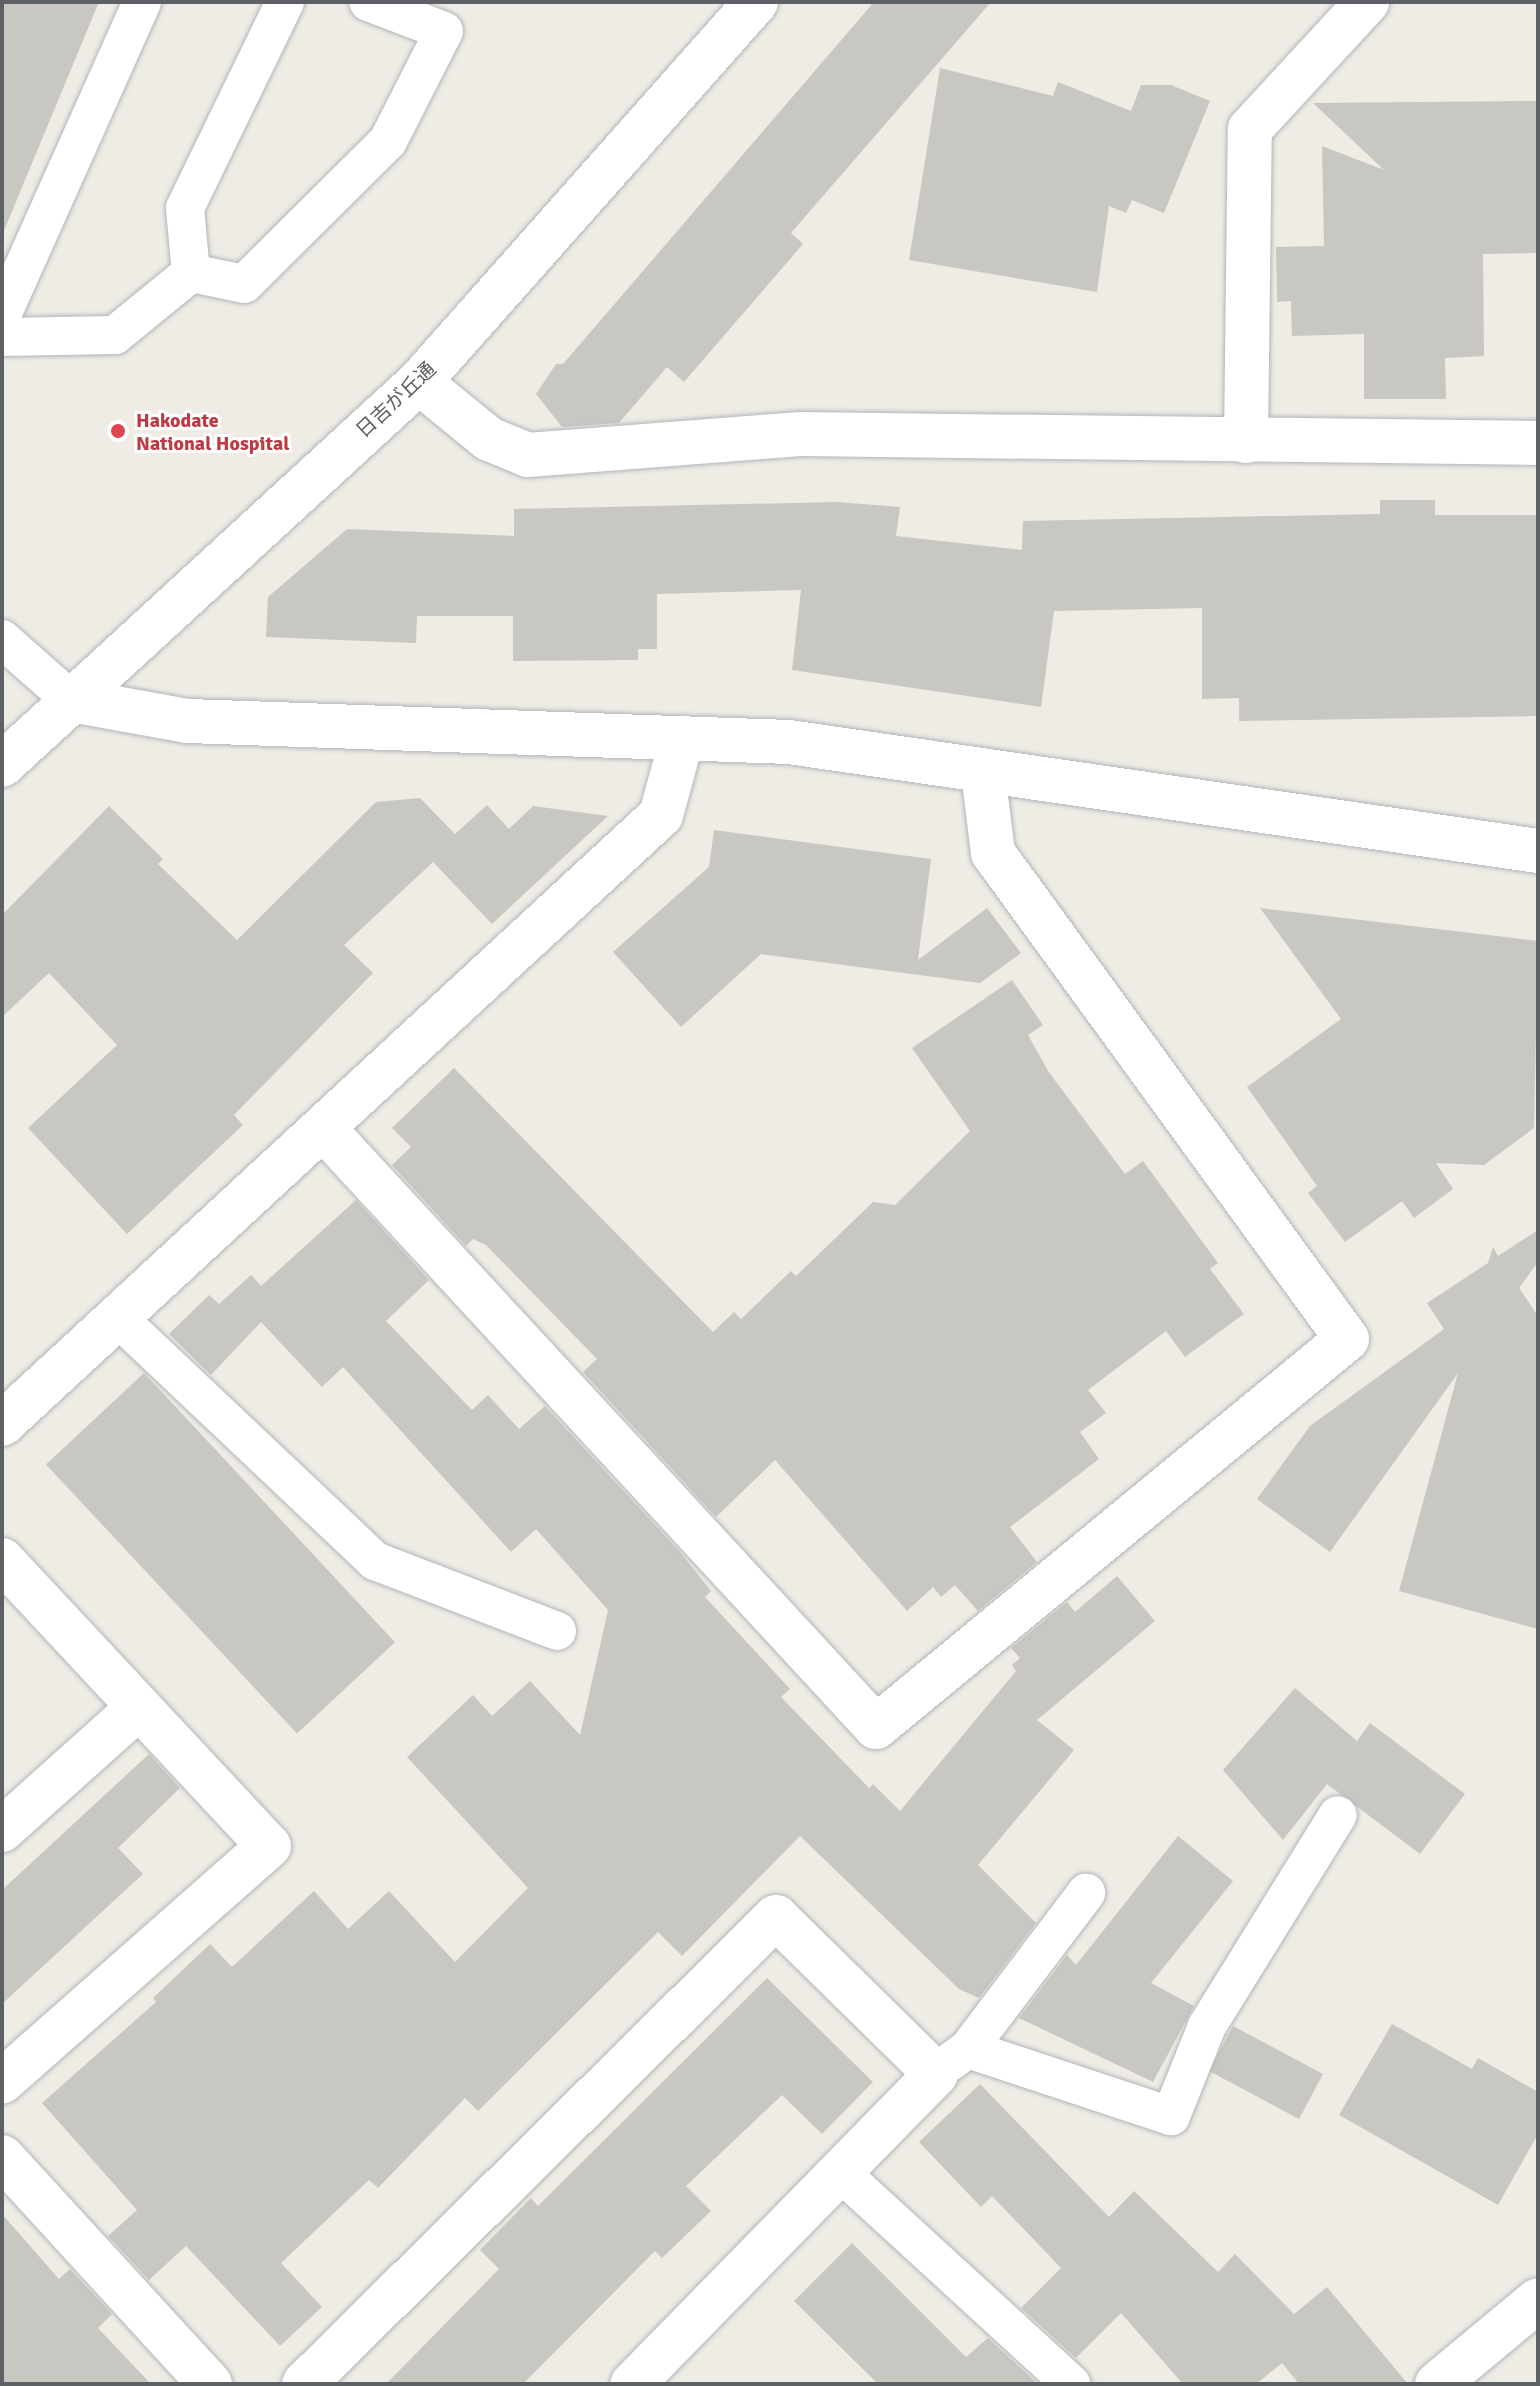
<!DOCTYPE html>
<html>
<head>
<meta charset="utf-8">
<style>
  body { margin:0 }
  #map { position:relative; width:1540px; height:2386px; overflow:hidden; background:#eeece5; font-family:Signika,"Noto Sans JP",sans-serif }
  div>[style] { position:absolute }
  .building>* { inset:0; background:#c9c7c2; transform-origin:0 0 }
  .roads { filter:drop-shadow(0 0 2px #b2b5b9) drop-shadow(0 0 2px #b2b5b9) }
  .service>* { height:38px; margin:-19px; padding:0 19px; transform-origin:19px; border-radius:19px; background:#fff }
  .minor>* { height:44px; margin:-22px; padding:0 22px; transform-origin:22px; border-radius:22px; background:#fff }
  .tertiary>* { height:44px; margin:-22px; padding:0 22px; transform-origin:22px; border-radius:22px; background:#fff }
  .dots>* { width:22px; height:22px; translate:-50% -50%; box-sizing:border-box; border:4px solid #fff; border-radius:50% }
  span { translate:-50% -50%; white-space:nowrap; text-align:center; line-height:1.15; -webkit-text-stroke:6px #fff; paint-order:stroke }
  .street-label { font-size:20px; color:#5d6064 }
  .health-label { font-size:20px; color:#be3a42; font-weight:700 }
  .left { translate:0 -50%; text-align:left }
  .frame { position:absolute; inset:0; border:4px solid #5d6064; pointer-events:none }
</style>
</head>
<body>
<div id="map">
  <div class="building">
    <div style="clip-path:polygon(2px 2px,99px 2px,3px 233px,2px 233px)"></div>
    <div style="clip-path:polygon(874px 2px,991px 2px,791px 233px,803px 244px,684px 382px,667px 367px,619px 423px,562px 427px,536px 394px,556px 364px,563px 364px)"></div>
    <div style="clip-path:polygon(940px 68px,1053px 96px,1058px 82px,1131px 111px,1141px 85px,1171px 85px,1210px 101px,1164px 213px,1132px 200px,1126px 213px,1109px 206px,1097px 292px,909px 260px)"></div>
    <div style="clip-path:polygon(1538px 101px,1538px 253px,1483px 254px,1484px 356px,1445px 358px,1446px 399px,1364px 399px,1364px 334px,1292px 336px,1291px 301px,1277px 302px,1276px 247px,1324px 246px,1322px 146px,1384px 170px,1313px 103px)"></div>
    <div style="clip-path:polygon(1380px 500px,1435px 500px,1435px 515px,1538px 515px,1538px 716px,1239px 721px,1239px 698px,1202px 699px,1202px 608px,1054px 611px,1041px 707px,792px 670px,801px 590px,657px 594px,657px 649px,638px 649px,638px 660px,513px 661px,513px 616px,417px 616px,416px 643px,266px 637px,268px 597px,347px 529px,514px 536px,514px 509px,837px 502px,900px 507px,896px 536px,1022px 550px,1023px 521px,1380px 514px)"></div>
    <div style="clip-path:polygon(420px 798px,455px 834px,487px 805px,509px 829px,533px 806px,608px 816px,492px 924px,433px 862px,344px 945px,373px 973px,234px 1115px,243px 1125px,127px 1234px,28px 1128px,117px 1045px,49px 973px,2px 1017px,2px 915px,109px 806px,163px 859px,158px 864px,237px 940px,376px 802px)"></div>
    <div style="clip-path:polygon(714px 830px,931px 859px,918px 960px,987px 908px,1021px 953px,980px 983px,761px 954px,681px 1027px,613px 952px,709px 867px)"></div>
    <div style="clip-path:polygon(1260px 908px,1538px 941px,1534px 1128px,1484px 1165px,1436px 1163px,1453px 1189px,1414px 1218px,1402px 1201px,1345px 1242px,1308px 1193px,1317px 1186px,1247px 1087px,1341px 1019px)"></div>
    <div style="clip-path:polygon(1012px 980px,1043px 1025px,1028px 1035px,1048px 1071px,1125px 1174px,1143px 1161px,1218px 1263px,1210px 1269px,1244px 1314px,1185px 1357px,1166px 1331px,1088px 1390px,1106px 1413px,1080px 1432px,1099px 1459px,1010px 1527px,1037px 1562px,978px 1611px,955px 1585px,941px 1597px,933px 1587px,907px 1611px,775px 1460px,716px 1517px,583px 1372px,597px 1359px,486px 1245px,473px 1239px,466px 1246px,392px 1165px,411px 1147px,392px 1128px,454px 1068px,713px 1332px,734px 1312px,741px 1319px,791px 1271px,796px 1276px,873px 1202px,895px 1205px,970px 1131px,912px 1048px)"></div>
    <div style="clip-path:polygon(356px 1200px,429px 1280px,386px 1321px,472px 1410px,488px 1395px,519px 1429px,545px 1406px,680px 1552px,711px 1591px,705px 1597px,790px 1689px,781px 1697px,869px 1788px,873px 1784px,900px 1811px,1016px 1671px,1012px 1665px,1020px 1658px,1011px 1648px,1067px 1602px,1075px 1612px,1117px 1576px,1155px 1621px,1037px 1720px,1074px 1750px,978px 1865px,1036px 1923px,979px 1998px,959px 1989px,800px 1836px,682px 1956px,658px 1932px,478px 2111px,465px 2098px,378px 2188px,369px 2180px,281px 2263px,322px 2307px,280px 2346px,186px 2246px,149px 2280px,108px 2236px,137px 2210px,42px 2103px,156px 2002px,153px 1998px,210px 1944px,232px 1967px,314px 1891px,348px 1929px,389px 1891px,455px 1962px,528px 1888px,407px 1757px,473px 1695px,492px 1716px,530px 1681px,580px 1735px,608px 1610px,536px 1529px,511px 1552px,343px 1367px,322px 1387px,261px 1322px,211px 1375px,169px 1334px,209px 1295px,219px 1304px,251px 1275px,261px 1286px)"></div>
    <div style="clip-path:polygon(1538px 1230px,1538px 1262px,1519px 1288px,1538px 1316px,1538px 1629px,1399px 1591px,1458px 1373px,1330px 1552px,1257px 1499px,1310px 1426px,1444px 1329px,1427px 1303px,1488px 1263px,1493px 1247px,1498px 1256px)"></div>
    <div style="left:144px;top:1373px;width:368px;height:134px;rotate:47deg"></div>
    <div style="clip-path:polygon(1295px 1688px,1357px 1741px,1370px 1723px,1465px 1794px,1420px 1854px,1327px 1784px,1283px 1840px,1223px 1770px)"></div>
    <div style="clip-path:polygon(149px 1754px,180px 1788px,118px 1848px,143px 1874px,2px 2004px,2px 1890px)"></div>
    <div style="clip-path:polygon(1178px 1836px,1233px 1881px,1151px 1983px,1194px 2006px,1153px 2082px,1019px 2018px,1067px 1955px,1076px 1965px)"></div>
    <div style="clip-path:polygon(767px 1978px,873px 2082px,822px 2134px,782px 2095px,686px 2186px,711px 2211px,662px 2258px,655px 2251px,523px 2384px,386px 2384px,499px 2269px,480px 2250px,531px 2198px,538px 2206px)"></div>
    <div style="clip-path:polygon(1392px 2024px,1472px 2069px,1478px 2058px,1538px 2092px,1538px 2134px,1498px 2205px,1339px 2115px)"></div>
    <div style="left:1233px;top:2026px;width:102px;height:51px;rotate:28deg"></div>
    <div style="clip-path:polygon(980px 2084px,1109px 2217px,1134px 2191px,1218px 2272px,1235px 2254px,1294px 2314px,1327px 2287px,1408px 2384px,1299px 2384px,1282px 2363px,1256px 2384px,1183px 2384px,1121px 2313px,1076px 2358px,1021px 2308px,1061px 2268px,992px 2196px,981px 2207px,919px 2142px)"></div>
    <div style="clip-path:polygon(2px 2214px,59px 2279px,70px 2269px,112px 2314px,98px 2328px,151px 2384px,2px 2384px)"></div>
    <div style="clip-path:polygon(852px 2243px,966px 2357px,988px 2338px,1038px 2384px,878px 2384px,794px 2301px)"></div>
  </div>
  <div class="roads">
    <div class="service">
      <div style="left:191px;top:273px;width:54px;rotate:11.7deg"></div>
      <div style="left:244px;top:284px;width:203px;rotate:-44.8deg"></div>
      <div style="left:388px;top:141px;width:123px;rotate:-63deg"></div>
      <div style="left:444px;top:31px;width:81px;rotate:-159.1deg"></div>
      <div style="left:2px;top:315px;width:343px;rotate:-65.9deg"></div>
      <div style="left:2px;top:337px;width:113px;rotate:-1deg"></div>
      <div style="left:115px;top:335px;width:98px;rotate:-39.2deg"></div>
      <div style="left:191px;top:273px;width:65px;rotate:-95.3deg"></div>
      <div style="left:185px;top:208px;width:229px;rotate:-64.1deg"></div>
      <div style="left:2px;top:639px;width:92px;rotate:41.5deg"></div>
      <div style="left:118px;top:1318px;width:354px;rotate:43.4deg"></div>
      <div style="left:375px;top:1561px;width:195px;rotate:21deg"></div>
      <div style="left:968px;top:2049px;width:214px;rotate:18.3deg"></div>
      <div style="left:1171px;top:2116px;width:97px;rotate:-68.2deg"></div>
      <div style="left:1207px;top:2026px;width:248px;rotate:-58.2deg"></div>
      <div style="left:950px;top:2062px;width:22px;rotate:-36deg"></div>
      <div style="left:968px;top:2049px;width:196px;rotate:-52.9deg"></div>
      <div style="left:840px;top:2172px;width:314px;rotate:42.5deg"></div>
    </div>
    <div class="minor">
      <div style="left:419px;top:382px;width:90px;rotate:39.2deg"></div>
      <div style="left:489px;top:439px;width:42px;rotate:22.3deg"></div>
      <div style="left:528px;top:455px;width:273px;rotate:-4.4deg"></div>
      <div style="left:800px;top:434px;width:738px;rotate:0.7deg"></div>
      <div style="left:1246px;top:441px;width:312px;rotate:-89.3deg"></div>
      <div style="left:1250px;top:129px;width:173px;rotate:-47.3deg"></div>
      <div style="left:323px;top:1128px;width:815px;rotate:47.29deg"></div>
      <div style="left:876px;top:1727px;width:610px;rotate:-39.48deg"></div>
      <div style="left:1347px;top:1339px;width:601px;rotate:-126.07deg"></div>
      <div style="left:993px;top:853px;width:81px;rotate:-97.1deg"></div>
      <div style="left:2px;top:1424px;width:897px;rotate:-42.74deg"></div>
      <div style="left:661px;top:815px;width:80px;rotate:-74.7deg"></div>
      <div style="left:2px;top:1560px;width:391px;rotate:47deg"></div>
      <div style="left:269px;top:1846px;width:356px;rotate:138.6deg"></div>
      <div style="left:2px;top:1830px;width:183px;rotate:-41.9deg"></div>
      <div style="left:2px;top:2157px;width:308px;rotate:47.5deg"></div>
      <div style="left:304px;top:2384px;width:664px;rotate:-44.69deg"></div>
      <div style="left:776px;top:1917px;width:224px;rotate:44.5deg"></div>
      <div style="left:936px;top:2074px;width:434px;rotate:134.4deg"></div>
      <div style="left:1437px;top:2384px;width:131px;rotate:-39.7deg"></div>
    </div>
    <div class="tertiary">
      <div style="left:71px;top:700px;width:119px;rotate:10.2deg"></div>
      <div style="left:188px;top:721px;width:601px;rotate:2deg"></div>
      <div style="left:789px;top:742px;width:757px;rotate:8.28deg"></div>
      <div style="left:2px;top:765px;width:566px;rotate:-42.57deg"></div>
      <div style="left:419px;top:382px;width:508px;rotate:-48.43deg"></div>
    </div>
  </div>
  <div class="dots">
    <div style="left:118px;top:431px;background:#e0444e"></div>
  </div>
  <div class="street-label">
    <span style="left:396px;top:400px;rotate:-43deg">日吉が丘通</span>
  </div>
  <div class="health-label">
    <span class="left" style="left:136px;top:432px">Hakodate<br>National Hospital</span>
  </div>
  <div class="frame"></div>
</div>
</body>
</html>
